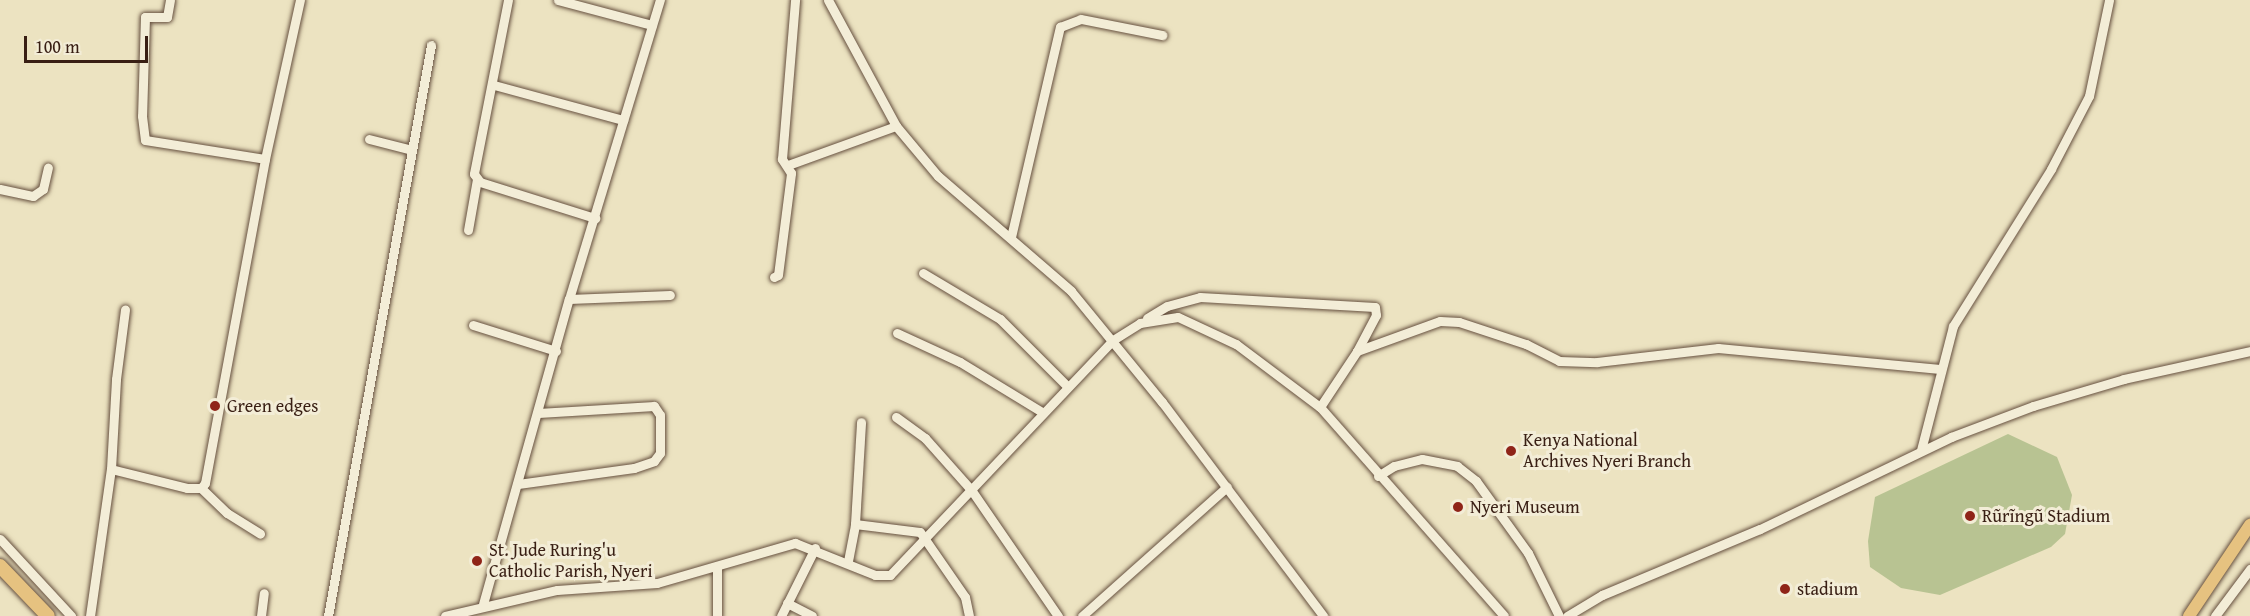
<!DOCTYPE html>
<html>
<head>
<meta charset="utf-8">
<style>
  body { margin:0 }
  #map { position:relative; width:2250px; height:616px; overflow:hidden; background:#ece3c1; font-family:"Gentium Book Plus",serif }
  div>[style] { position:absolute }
  .green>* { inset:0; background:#b8c392 }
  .roads { filter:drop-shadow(0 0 2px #66503f) drop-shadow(0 0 2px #66503f) }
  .minor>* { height:9px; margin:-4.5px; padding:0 4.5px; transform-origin:4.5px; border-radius:4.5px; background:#f3edd7 }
  .major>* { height:12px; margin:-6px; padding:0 6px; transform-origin:6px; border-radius:6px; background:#e6c280 }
  .highway>* { height:14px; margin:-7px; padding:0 7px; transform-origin:7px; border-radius:7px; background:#e6c280 }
  .dots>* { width:16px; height:16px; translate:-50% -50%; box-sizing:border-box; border:3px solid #f3edd7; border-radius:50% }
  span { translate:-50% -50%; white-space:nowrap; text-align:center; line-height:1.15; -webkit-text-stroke:6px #f3edd7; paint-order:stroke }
  .poi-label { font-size:18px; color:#391f14 }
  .left { translate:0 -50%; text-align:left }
  .scale { position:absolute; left:24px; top:36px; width:124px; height:27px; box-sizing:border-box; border:3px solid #391f14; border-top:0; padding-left:8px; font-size:18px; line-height:21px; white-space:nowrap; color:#391f14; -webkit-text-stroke:4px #f3edd7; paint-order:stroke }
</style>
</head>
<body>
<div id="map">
  <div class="green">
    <div style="clip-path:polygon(2008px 434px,2057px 457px,2072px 495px,2065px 534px,2051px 547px,1940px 595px,1901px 588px,1870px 567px,1868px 541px,1875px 497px)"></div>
  </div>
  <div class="roads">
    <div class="minor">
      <div style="left:170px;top:0;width:17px;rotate:100deg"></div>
      <div style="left:167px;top:17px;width:22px;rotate:180deg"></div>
      <div style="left:145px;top:17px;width:99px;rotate:91.7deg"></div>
      <div style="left:142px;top:116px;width:24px;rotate:83deg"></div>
      <div style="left:145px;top:140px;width:121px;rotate:9deg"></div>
      <div style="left:508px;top:0;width:177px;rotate:101.1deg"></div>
      <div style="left:474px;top:174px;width:10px;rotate:53deg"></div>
      <div style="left:480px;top:182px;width:121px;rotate:17.4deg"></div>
      <div style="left:558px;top:0;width:97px;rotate:14.9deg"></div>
      <div style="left:828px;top:0;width:143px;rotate:61.6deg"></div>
      <div style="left:896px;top:126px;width:65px;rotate:50deg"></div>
      <div style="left:938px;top:176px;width:176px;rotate:40.8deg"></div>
      <div style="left:1071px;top:291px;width:144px;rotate:50.7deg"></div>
      <div style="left:1162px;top:402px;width:268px;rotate:53deg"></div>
      <div style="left:494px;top:85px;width:134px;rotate:15.2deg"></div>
      <div style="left:369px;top:139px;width:44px;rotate:14.3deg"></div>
      <div style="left:788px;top:165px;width:115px;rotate:-19.9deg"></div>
      <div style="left:0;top:189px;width:34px;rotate:12deg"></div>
      <div style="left:33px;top:196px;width:12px;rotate:-35deg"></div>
      <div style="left:43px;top:189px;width:22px;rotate:-77deg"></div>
      <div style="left:468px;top:230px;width:52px;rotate:-80deg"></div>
      <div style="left:1011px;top:237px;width:216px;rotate:-76.9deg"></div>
      <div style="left:1060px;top:27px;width:22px;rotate:-21deg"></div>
      <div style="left:1081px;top:19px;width:83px;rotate:11.2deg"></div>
      <div style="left:923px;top:273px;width:90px;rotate:30.9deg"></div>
      <div style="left:1000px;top:319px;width:93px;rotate:45deg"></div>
      <div style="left:774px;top:277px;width:4px;rotate:-27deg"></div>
      <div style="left:778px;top:275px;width:103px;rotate:-82.7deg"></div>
      <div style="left:791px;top:173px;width:17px;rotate:-123deg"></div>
      <div style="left:782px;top:159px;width:160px;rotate:-85.3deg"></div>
      <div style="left:569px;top:299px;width:101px;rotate:-2.3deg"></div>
      <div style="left:1147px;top:318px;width:23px;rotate:-31deg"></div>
      <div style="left:1167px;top:306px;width:34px;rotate:-15deg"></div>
      <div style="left:1200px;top:297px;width:175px;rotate:3.3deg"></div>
      <div style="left:1375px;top:307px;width:8px;rotate:83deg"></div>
      <div style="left:1376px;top:315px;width:41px;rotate:117.8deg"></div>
      <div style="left:473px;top:325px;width:87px;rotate:17.4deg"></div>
      <div style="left:897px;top:333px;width:69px;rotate:24.7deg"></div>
      <div style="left:960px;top:362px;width:96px;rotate:31.4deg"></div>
      <div style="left:1320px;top:407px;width:67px;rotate:-56.5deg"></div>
      <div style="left:1357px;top:351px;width:88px;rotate:-19.9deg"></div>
      <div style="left:1440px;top:321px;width:19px;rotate:3deg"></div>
      <div style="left:1459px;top:322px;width:71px;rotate:18.2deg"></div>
      <div style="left:1526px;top:344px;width:37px;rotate:27deg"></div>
      <div style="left:1559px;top:361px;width:38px;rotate:2deg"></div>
      <div style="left:1597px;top:362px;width:122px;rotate:-6.6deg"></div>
      <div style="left:1718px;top:348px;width:223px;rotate:5.4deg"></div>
      <div style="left:896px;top:417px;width:36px;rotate:36deg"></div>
      <div style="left:925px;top:438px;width:71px;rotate:48.4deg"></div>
      <div style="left:972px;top:491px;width:152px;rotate:55.5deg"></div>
      <div style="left:1921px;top:450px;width:128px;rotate:-75.5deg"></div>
      <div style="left:1953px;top:326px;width:185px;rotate:-58deg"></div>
      <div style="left:2051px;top:169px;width:82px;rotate:-62.5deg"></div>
      <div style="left:2089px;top:96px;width:98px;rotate:-78.2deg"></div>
      <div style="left:111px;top:469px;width:78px;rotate:14deg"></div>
      <div style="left:187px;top:488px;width:14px"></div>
      <div style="left:201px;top:488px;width:6px;rotate:-51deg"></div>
      <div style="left:205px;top:483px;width:330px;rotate:-79.5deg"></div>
      <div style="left:265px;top:159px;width:163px;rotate:-77.6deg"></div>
      <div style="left:1378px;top:476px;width:19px;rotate:-32deg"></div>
      <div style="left:1394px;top:466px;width:29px;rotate:-14deg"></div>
      <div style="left:1422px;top:459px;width:36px;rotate:11deg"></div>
      <div style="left:1457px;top:466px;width:24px;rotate:38deg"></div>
      <div style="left:1476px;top:481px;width:89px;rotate:54.2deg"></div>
      <div style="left:1528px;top:553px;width:70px;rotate:63.8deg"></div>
      <div style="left:518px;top:484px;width:117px;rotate:-7.9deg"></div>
      <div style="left:634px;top:468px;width:21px;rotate:-19deg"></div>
      <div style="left:654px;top:461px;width:10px;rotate:-53deg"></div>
      <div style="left:660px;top:453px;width:38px;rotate:-90deg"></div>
      <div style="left:660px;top:415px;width:11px;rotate:-124deg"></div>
      <div style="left:654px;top:406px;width:116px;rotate:176.5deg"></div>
      <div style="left:201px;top:488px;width:36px;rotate:44deg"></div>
      <div style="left:227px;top:513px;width:39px;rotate:32deg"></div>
      <div style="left:855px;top:524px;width:65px;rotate:7deg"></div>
      <div style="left:920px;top:532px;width:79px;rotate:55.3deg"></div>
      <div style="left:965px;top:597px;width:19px;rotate:78deg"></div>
      <div style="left:0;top:539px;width:105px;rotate:47.3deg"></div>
      <div style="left:848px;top:561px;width:38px;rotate:-79deg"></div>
      <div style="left:855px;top:524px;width:102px;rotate:-86.6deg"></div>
      <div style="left:787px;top:603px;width:28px;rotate:27deg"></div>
      <div style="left:483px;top:604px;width:317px;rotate:-74.3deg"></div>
      <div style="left:569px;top:299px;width:313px;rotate:-73.1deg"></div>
      <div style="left:90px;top:616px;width:148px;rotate:-81.9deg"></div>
      <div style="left:111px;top:469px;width:90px;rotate:-86.8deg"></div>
      <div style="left:116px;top:379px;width:70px;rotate:-82.6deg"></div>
      <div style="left:261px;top:616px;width:23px;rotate:-83deg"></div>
      <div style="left:328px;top:616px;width:580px;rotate:-79.77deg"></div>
      <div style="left:445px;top:616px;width:115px;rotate:-13.1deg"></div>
      <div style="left:557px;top:590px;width:100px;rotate:-4deg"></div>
      <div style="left:657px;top:583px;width:144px;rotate:-16.2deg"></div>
      <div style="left:795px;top:543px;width:86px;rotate:21.8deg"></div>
      <div style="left:875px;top:575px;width:15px"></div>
      <div style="left:890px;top:575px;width:324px;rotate:-46.5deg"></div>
      <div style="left:1113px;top:340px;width:32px;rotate:-32deg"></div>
      <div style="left:1140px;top:323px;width:38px;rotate:-9deg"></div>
      <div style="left:1178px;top:317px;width:64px;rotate:25deg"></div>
      <div style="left:1236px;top:344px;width:105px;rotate:36.9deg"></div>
      <div style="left:1320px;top:407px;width:278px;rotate:48.6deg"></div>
      <div style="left:717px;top:616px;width:50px;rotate:-90deg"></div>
      <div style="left:781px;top:616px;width:76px;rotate:-63.4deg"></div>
      <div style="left:1082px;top:616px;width:194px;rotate:-41.7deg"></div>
      <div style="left:1567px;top:616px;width:41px;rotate:-31deg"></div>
      <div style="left:1602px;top:595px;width:171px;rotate:-22.7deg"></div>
      <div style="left:1760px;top:529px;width:212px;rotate:-25.7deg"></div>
      <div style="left:1951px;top:437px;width:88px;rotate:-20.7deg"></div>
      <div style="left:2033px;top:406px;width:95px;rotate:-16.5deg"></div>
      <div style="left:2124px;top:379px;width:129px;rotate:-12.5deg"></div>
      <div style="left:2215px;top:616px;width:59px;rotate:-53.3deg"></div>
    </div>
    <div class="major">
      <div style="left:2189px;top:616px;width:110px;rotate:-56.2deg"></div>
    </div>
    <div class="highway">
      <div style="left:0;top:566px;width:69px;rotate:46.2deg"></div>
    </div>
  </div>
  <div class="dots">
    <div style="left:215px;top:406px;background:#8f2418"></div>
    <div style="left:1511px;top:451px;background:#8f2418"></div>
    <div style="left:1458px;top:507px;background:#8f2418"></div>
    <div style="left:1970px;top:516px;background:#8f2418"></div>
    <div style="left:477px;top:561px;background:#8f2418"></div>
    <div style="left:1785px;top:589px;background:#8f2418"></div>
  </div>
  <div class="poi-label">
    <span class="left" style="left:227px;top:406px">Green edges</span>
    <span class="left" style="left:1523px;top:451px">Kenya National<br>Archives Nyeri Branch</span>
    <span class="left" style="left:1470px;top:507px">Nyeri Museum</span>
    <span class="left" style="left:1982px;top:516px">Rũrĩngũ Stadium</span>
    <span class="left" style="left:489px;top:561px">St. Jude Ruring'u<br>Catholic Parish, Nyeri</span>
    <span class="left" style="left:1797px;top:589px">stadium</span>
  </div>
  <div class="scale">100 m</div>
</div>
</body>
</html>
